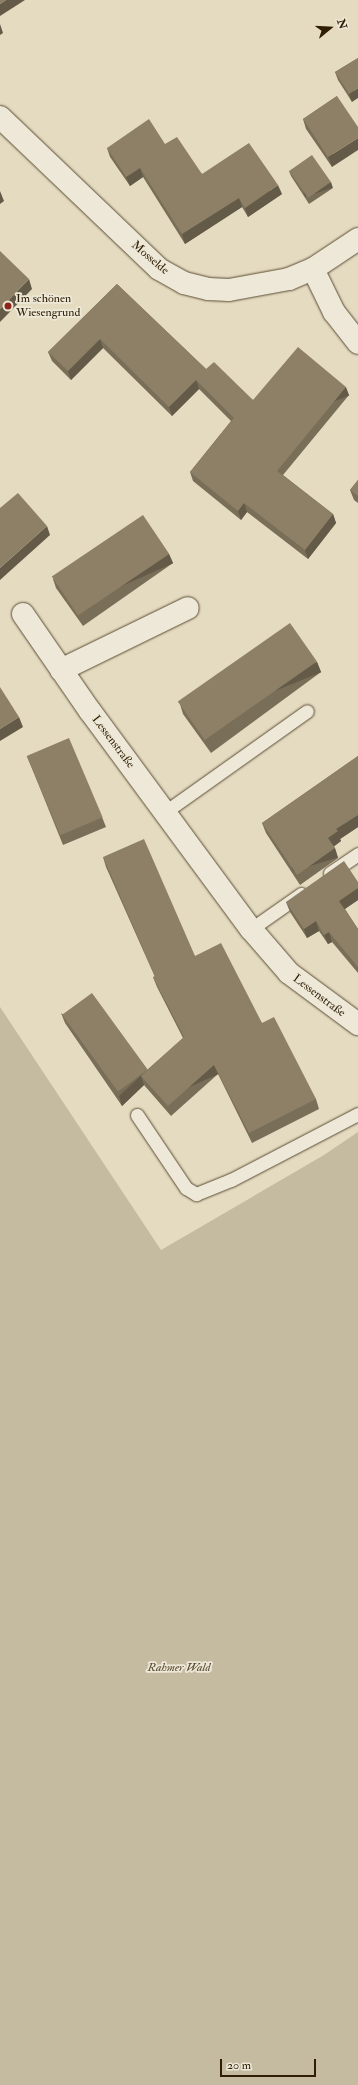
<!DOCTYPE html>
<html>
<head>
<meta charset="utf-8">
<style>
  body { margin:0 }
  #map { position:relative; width:358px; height:2085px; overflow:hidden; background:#e4dbc1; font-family:"IM FELL Double Pica",serif }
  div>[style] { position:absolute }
  .green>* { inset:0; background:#c5bba1 }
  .roads { filter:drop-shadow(0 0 1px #5c4c33) drop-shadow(0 0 1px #5c4c33) }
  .lane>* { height:13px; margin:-6.5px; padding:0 6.5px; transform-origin:6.5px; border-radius:6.5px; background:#ede8d7 }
  .street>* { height:22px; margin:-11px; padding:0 11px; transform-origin:11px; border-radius:11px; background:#ede8d7 }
  .wall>* { inset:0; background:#796e58 }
  .shaded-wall>* { inset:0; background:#635a47; transform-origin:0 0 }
  .building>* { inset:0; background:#8d8066; transform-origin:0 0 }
  .dots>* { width:11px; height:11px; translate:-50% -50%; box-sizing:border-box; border:2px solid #ede8d7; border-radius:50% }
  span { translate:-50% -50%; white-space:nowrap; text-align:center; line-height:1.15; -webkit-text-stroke:3.5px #ede8d7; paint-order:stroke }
  .street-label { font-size:12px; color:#2f1d04 }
  .poi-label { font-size:12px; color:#2f1d04 }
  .left { translate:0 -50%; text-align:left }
  .park-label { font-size:12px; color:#5c4c33; font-style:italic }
  .north { position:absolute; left:310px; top:8px; width:40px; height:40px; -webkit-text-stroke:3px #ede8d7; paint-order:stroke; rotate:72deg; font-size:11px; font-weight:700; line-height:16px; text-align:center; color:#2f1d04 }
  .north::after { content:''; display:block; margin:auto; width:14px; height:18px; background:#2f1d04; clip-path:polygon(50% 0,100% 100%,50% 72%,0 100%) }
  .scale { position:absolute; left:220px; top:2059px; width:96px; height:18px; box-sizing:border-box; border:2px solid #2f1d04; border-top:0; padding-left:5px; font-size:12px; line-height:14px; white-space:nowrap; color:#2f1d04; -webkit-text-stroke:3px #ede8d7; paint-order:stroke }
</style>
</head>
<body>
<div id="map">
  <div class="green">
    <div style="clip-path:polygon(0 1007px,161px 1250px,324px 1155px,358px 1132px,358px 2085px,0 2085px)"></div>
  </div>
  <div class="roads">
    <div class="lane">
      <div style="left:165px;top:812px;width:174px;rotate:-35.4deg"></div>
      <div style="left:330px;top:873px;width:34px;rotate:-34deg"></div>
      <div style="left:251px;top:929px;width:61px;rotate:-35deg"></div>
      <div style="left:137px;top:1115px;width:88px;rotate:56.1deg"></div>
      <div style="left:186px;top:1188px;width:12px;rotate:31deg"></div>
      <div style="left:196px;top:1194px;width:38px;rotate:-22deg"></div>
      <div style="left:231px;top:1180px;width:143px;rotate:-27.5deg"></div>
    </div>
    <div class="street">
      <div style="left:0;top:117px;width:220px;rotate:43.7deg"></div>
      <div style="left:159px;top:269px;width:29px;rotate:29deg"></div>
      <div style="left:184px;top:283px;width:25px;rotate:14deg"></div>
      <div style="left:208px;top:289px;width:21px;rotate:3deg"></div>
      <div style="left:229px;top:290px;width:61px;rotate:-10.4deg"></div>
      <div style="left:289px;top:279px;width:26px;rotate:-23deg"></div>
      <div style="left:313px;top:269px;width:54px;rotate:-33.7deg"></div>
      <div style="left:313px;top:269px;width:48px;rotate:64deg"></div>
      <div style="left:334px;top:312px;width:39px;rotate:52deg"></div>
      <div style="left:23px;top:614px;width:118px;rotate:55.4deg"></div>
      <div style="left:90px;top:711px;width:271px;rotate:53.6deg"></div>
      <div style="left:251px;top:929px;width:58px;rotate:49.2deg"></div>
      <div style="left:289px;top:973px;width:86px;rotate:36.5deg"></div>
      <div style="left:61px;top:670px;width:141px;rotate:-26deg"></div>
    </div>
  </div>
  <div class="wall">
    <div style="clip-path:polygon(358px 58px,352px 102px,338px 80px,335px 72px)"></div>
    <div style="clip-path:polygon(337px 96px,332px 167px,306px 129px,303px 119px)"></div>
    <div style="clip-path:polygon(165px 144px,202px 174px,282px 194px,248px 217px,242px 207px,185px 244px,143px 177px,130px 186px,110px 157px,107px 148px)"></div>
    <div style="clip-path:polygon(289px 171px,333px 188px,309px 204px,291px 176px)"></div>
    <div style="clip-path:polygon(117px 284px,206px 369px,253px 400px,349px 395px,283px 475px,333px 514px,336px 523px,308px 559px,247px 512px,241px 520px,193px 481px,190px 472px,231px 421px,199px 389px,172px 416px,103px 348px,71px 380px,52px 361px,48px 352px)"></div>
    <div style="clip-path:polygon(358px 480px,358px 503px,354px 500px,350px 490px)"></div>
    <div style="clip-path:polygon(169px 554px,173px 563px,83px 626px,56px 588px,53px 579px)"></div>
    <div style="clip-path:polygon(317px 662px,321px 672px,211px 753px,183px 714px,180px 704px)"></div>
    <div style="clip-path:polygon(27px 756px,102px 817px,106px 827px,63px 845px)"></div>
    <div style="clip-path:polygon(358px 756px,358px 827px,340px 839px,341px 841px,334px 846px,338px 858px,300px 885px,266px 833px,262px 823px)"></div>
    <div style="clip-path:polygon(103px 857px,195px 956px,262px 1023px,316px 1099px,319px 1109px,252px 1143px,218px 1074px,171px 1116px,144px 1085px,122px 1106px,65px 1023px,61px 1013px,147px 1070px,183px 1038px,157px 987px,153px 977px,155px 977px,106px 867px)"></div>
    <div style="clip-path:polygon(358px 882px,358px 900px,345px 909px,358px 929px,358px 973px,332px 942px,328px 944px,319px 931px,307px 938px,290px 912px,286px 902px)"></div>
  </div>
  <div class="shaded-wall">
    <div style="clip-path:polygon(6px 0,25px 0,0 16px,0 4px)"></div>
    <div style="clip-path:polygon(0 24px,3px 33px,0 35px)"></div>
    <div style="clip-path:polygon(358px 88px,358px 98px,352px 102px,349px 94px)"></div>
    <div style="clip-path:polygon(358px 138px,358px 150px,332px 167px,328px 157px)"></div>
    <div style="clip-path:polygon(140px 168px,143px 177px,130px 186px,126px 177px)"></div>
    <div style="left:331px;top:182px;width:6px;height:29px;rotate:72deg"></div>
    <div style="clip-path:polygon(278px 185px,282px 194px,248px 217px,245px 208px)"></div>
    <div style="clip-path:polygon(0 191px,4px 201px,0 204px)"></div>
    <div style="clip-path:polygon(239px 198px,242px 207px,185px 244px,182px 234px)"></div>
    <div style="clip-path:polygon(29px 279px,32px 289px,0 322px,0 309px)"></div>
    <div style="clip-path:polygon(100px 339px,103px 348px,71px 380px,68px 371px)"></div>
    <div style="clip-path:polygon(196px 380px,199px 389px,172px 416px,169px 407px)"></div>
    <div style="left:346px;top:387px;width:9px;height:109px;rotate:69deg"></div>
    <div style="clip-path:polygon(244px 503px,247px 512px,241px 520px,238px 511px)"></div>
    <div style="clip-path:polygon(333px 514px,336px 523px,308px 559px,305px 550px)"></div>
    <div style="clip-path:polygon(47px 526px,50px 535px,0 580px,0 568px)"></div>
    <div style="left:169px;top:554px;width:10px;height:109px;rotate:66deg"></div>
    <div style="left:317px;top:662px;width:11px;height:137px;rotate:68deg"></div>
    <div style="clip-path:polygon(19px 717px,23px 727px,0 741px,0 729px)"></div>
    <div style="clip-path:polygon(358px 815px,358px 827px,340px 839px,341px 841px,332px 848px,328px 838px,336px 829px)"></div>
    <div style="left:335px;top:848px;width:10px;height:47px;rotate:73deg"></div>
    <div style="clip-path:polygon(358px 888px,358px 900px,343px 910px,339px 901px)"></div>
    <div style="clip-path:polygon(316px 921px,319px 931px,307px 938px,304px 929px)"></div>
    <div style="clip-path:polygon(329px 932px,332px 942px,328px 944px,324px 935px)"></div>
    <div style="left:214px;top:1065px;width:10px;height:62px;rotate:66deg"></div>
    <div style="clip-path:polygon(147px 1070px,141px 1076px,144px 1085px,122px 1106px,119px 1096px)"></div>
  </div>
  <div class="building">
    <div style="clip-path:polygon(0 0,6px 0,0 4px)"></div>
    <div style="clip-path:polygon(358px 58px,358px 88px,349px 94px,335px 72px)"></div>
    <div style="clip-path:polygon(337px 96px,358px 127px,358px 138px,328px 157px,303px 119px)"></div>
    <div style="clip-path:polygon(149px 119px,165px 144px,177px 137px,202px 174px,249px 143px,278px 185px,245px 208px,239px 198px,182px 234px,140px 168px,126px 177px,107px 148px)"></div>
    <div style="left:312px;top:155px;width:33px;height:28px;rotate:55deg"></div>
    <div style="clip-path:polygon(0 251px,29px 279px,0 309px)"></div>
    <div style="clip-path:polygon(117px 284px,206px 369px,214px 362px,253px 400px,298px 347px,346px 387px,277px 471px,333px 514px,305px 550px,244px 503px,238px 511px,190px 472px,234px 418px,196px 380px,169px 407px,100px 339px,68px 371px,48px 352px)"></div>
    <div style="clip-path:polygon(358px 480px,358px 496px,350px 490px)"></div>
    <div style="clip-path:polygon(18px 493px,47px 526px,0 568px,0 508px)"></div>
    <div style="left:143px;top:515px;width:47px;height:110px;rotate:56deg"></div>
    <div style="left:290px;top:623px;width:47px;height:137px;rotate:55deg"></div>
    <div style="clip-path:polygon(0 687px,19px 717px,0 729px)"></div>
    <div style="left:69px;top:738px;width:86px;height:46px;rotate:67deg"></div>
    <div style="clip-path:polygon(358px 756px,358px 815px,336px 829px,338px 831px,328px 838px,335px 848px,297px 875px,262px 823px)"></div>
    <div style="clip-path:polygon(144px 839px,195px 956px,221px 943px,262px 1023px,274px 1017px,316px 1099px,249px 1133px,214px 1065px,168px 1106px,141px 1076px,184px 1037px,153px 977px,155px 976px,103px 857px)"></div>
    <div style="clip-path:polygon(344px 861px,358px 882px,358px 888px,339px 901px,358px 929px,358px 967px,329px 932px,324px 935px,316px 921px,304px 929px,286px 902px)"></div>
    <div style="left:92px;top:993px;width:95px;height:37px;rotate:54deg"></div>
  </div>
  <div class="dots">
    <div style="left:8px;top:306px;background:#8f2418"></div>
  </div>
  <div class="street-label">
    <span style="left:150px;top:258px;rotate:40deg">Mosselde</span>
    <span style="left:113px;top:742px;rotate:53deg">Lessenstraße</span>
    <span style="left:319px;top:996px;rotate:37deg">Lessenstraße</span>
  </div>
  <div class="poi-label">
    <span class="left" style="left:16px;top:306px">Im schönen<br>Wiesengrund</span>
  </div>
  <div class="park-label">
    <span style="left:179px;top:1668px">Rahmer Wald</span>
  </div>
  <div class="north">N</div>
  <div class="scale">20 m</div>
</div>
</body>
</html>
